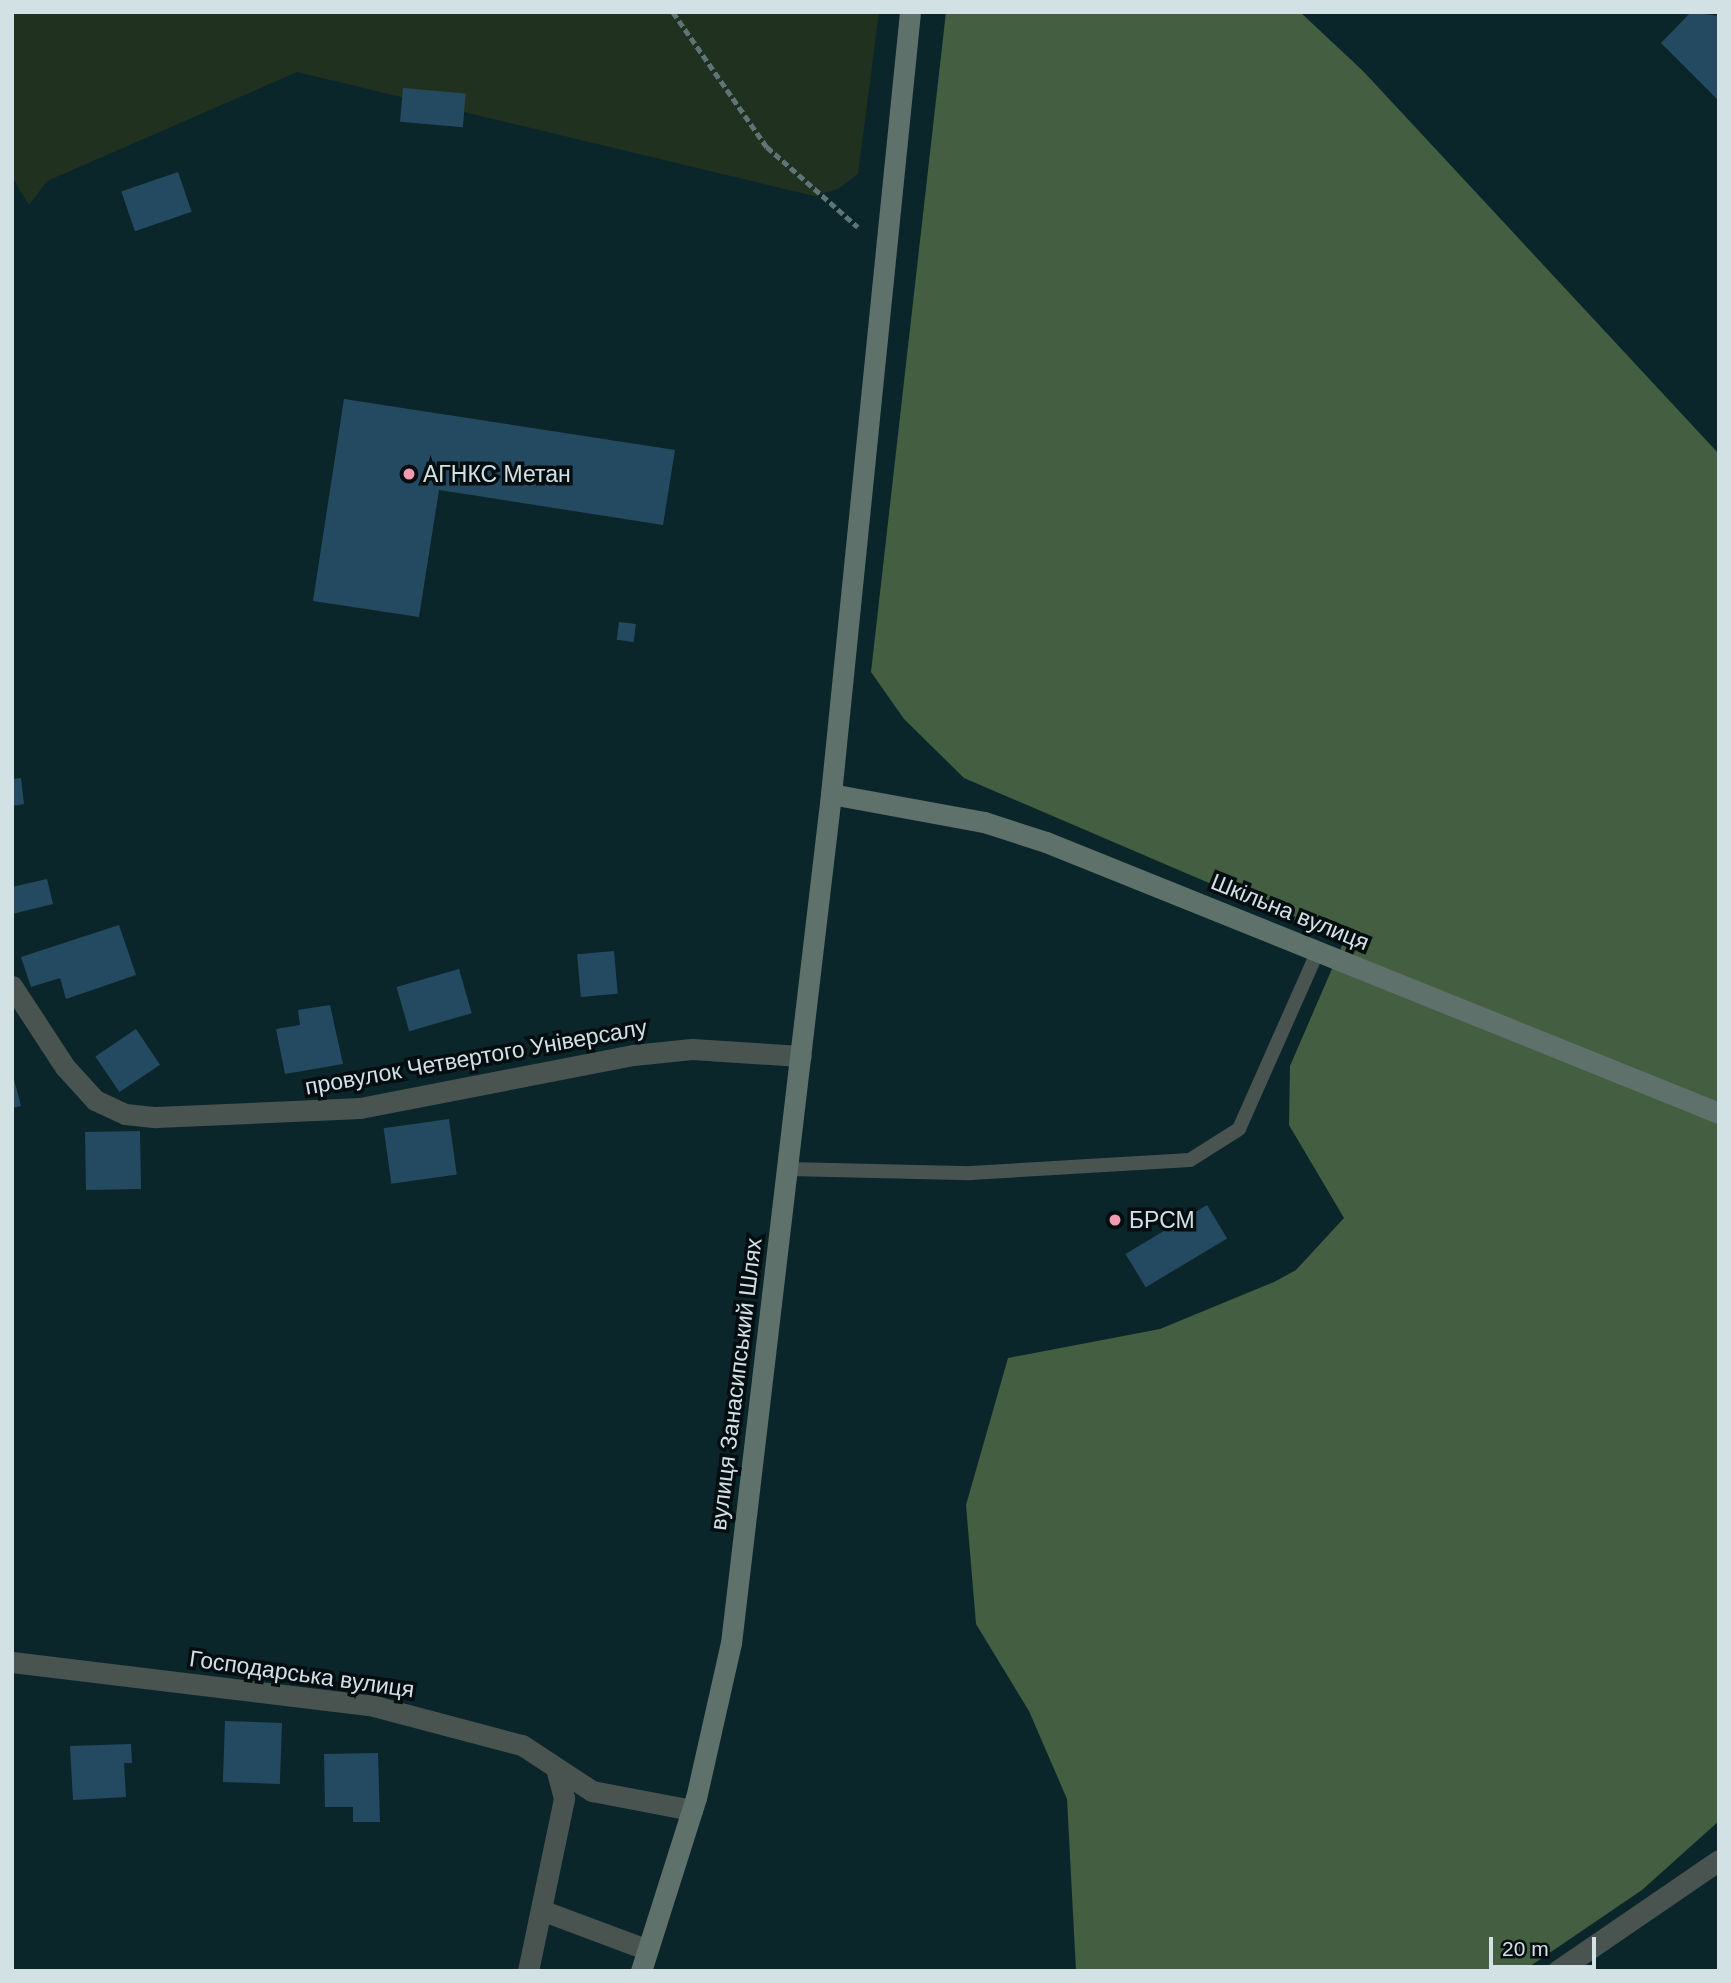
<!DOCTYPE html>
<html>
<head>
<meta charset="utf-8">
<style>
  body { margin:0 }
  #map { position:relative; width:1731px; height:1983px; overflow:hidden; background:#0b262a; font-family:Helvetica,sans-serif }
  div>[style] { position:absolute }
  .green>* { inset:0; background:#21311f }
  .forest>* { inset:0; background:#435e40 }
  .building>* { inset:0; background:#244a61; transform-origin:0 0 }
  .path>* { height:4.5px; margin-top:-2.25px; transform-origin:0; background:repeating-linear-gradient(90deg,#5e7477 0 7px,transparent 0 10.5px) }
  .service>* { height:14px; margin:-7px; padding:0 7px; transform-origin:7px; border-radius:7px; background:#495451 }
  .minor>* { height:21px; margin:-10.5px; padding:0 10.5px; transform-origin:10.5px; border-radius:10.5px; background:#495451 }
  .secondary>* { height:21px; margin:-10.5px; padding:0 10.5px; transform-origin:10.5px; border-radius:10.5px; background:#5f716b }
  .dots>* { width:19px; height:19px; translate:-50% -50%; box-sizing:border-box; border:4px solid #040d0f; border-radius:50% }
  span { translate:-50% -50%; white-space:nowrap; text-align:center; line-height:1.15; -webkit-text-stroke:7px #040d0f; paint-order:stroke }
  .poi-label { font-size:23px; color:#d2e1e3 }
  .left { translate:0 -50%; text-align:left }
  .street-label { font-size:23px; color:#d2e1e3 }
  .frame { position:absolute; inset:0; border:14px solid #d2e1e3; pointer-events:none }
  .scale { position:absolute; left:1489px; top:1937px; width:107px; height:32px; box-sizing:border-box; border:4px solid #d2e1e3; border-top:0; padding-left:9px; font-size:21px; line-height:24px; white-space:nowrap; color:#d2e1e3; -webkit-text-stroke:5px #040d0f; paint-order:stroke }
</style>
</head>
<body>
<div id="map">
  <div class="green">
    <div style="clip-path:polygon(12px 12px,879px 12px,858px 174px,838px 189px,814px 196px,297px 72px,47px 181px,29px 205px,12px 177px)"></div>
  </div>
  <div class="forest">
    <div style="clip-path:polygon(946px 12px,1300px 12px,1363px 71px,1719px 454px,1719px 1821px,1642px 1890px,1523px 1971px,1076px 1971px,1067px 1799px,1029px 1711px,976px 1624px,966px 1505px,1008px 1358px,1160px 1329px,1274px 1282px,1296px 1270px,1344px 1218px,1289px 1125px,1290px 1066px,1344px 941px,964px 778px,904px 719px,871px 672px)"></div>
  </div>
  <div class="building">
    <div style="clip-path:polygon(1691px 12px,1719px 16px,1719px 101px,1661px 43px)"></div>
    <div style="left:403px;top:88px;width:63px;height:34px;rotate:5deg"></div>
    <div style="left:178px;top:172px;width:42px;height:60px;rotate:71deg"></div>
    <div style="clip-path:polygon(344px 399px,675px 450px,663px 525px,439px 490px,419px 617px,313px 601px)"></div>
    <div style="left:619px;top:622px;width:17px;height:18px;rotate:7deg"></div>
    <div style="clip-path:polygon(21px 778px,24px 804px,12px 806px,12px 779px)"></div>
    <div style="clip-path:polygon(47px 879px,53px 904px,12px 914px,12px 887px)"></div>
    <div style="clip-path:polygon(119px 925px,136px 975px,66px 999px,60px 978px,31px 987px,21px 957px)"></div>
    <div style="left:614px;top:951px;width:43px;height:37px;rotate:85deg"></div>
    <div style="left:459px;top:969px;width:46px;height:65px;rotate:74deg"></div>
    <div style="clip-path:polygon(330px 1005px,343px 1064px,285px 1074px,276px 1029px,300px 1025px,298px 1010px)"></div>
    <div style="left:136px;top:1029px;width:43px;height:49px;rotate:56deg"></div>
    <div style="clip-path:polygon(12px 1072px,21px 1106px,12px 1108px)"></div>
    <div style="left:449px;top:1119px;width:56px;height:66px;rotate:82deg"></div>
    <div style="left:140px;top:1131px;width:58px;height:55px;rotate:89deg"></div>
    <div style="left:1207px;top:1205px;width:39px;height:95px;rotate:59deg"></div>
    <div style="left:225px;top:1721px;width:57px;height:61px;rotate:2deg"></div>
    <div style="clip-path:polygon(131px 1744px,132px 1763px,124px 1763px,126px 1797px,73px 1800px,70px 1746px)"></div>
    <div style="clip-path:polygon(378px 1753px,380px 1822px,353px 1822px,353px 1807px,325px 1807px,324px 1754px)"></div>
  </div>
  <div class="path">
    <div style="left:673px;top:12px;width:165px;rotate:55.2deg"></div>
    <div style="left:767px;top:147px;width:121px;rotate:41.3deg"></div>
  </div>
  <div class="service">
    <div style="left:788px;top:1169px;width:183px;rotate:1.3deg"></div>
    <div style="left:971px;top:1173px;width:219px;rotate:-3.4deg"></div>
    <div style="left:1190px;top:1160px;width:58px;rotate:-32.3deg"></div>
    <div style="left:1239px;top:1129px;width:195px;rotate:-66.1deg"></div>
  </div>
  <div class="minor">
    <div style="left:12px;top:986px;width:97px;rotate:56.8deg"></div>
    <div style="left:65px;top:1067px;width:45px;rotate:47.7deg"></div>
    <div style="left:95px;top:1100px;width:33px;rotate:25deg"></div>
    <div style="left:125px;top:1114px;width:31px;rotate:6deg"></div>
    <div style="left:156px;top:1117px;width:204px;rotate:-2.5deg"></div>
    <div style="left:360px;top:1108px;width:278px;rotate:-11deg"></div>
    <div style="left:633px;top:1055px;width:59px;rotate:-5.8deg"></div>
    <div style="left:692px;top:1049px;width:109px;rotate:3.7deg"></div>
    <div style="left:12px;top:1662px;width:365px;rotate:6.9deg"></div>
    <div style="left:374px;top:1706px;width:153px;rotate:14.8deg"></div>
    <div style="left:522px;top:1745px;width:84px;rotate:33.3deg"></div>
    <div style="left:592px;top:1791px;width:102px;rotate:10.8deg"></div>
    <div style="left:541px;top:1910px;width:114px;rotate:20.5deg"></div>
    <div style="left:528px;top:1971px;width:177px;rotate:-78.2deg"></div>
    <div style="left:564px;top:1798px;width:27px;rotate:-105deg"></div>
    <div style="left:1557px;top:1971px;width:196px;rotate:-34.4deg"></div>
  </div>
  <div class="secondary">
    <div style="left:831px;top:794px;width:156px;rotate:10.4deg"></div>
    <div style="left:984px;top:822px;width:65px;rotate:17.9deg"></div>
    <div style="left:1046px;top:842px;width:726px;rotate:21.93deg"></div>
    <div style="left:641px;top:1971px;width:182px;rotate:-72.4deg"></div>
    <div style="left:696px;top:1798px;width:159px;rotate:-77.3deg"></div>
    <div style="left:731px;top:1643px;width:855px;rotate:-83.28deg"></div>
    <div style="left:831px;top:794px;width:786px;rotate:-84.23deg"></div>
  </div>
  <div class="dots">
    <div style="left:409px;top:474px;background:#f29aaf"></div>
    <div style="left:1115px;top:1220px;background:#f29aaf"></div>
  </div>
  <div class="poi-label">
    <span class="left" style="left:423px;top:474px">АГНКС Метан</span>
    <span class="left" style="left:1129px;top:1220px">БРСМ</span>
  </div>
  <div class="street-label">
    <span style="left:1290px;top:912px;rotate:22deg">Шкільна вулиця</span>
    <span style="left:476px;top:1057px;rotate:-10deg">провулок Четвертого Універсалу</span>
    <span style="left:736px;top:1384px;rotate:-83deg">вулиця Занасипський Шлях</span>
    <span style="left:302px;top:1674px;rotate:8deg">Господарська вулиця</span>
  </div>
  <div class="frame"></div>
  <div class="scale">20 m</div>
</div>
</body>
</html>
